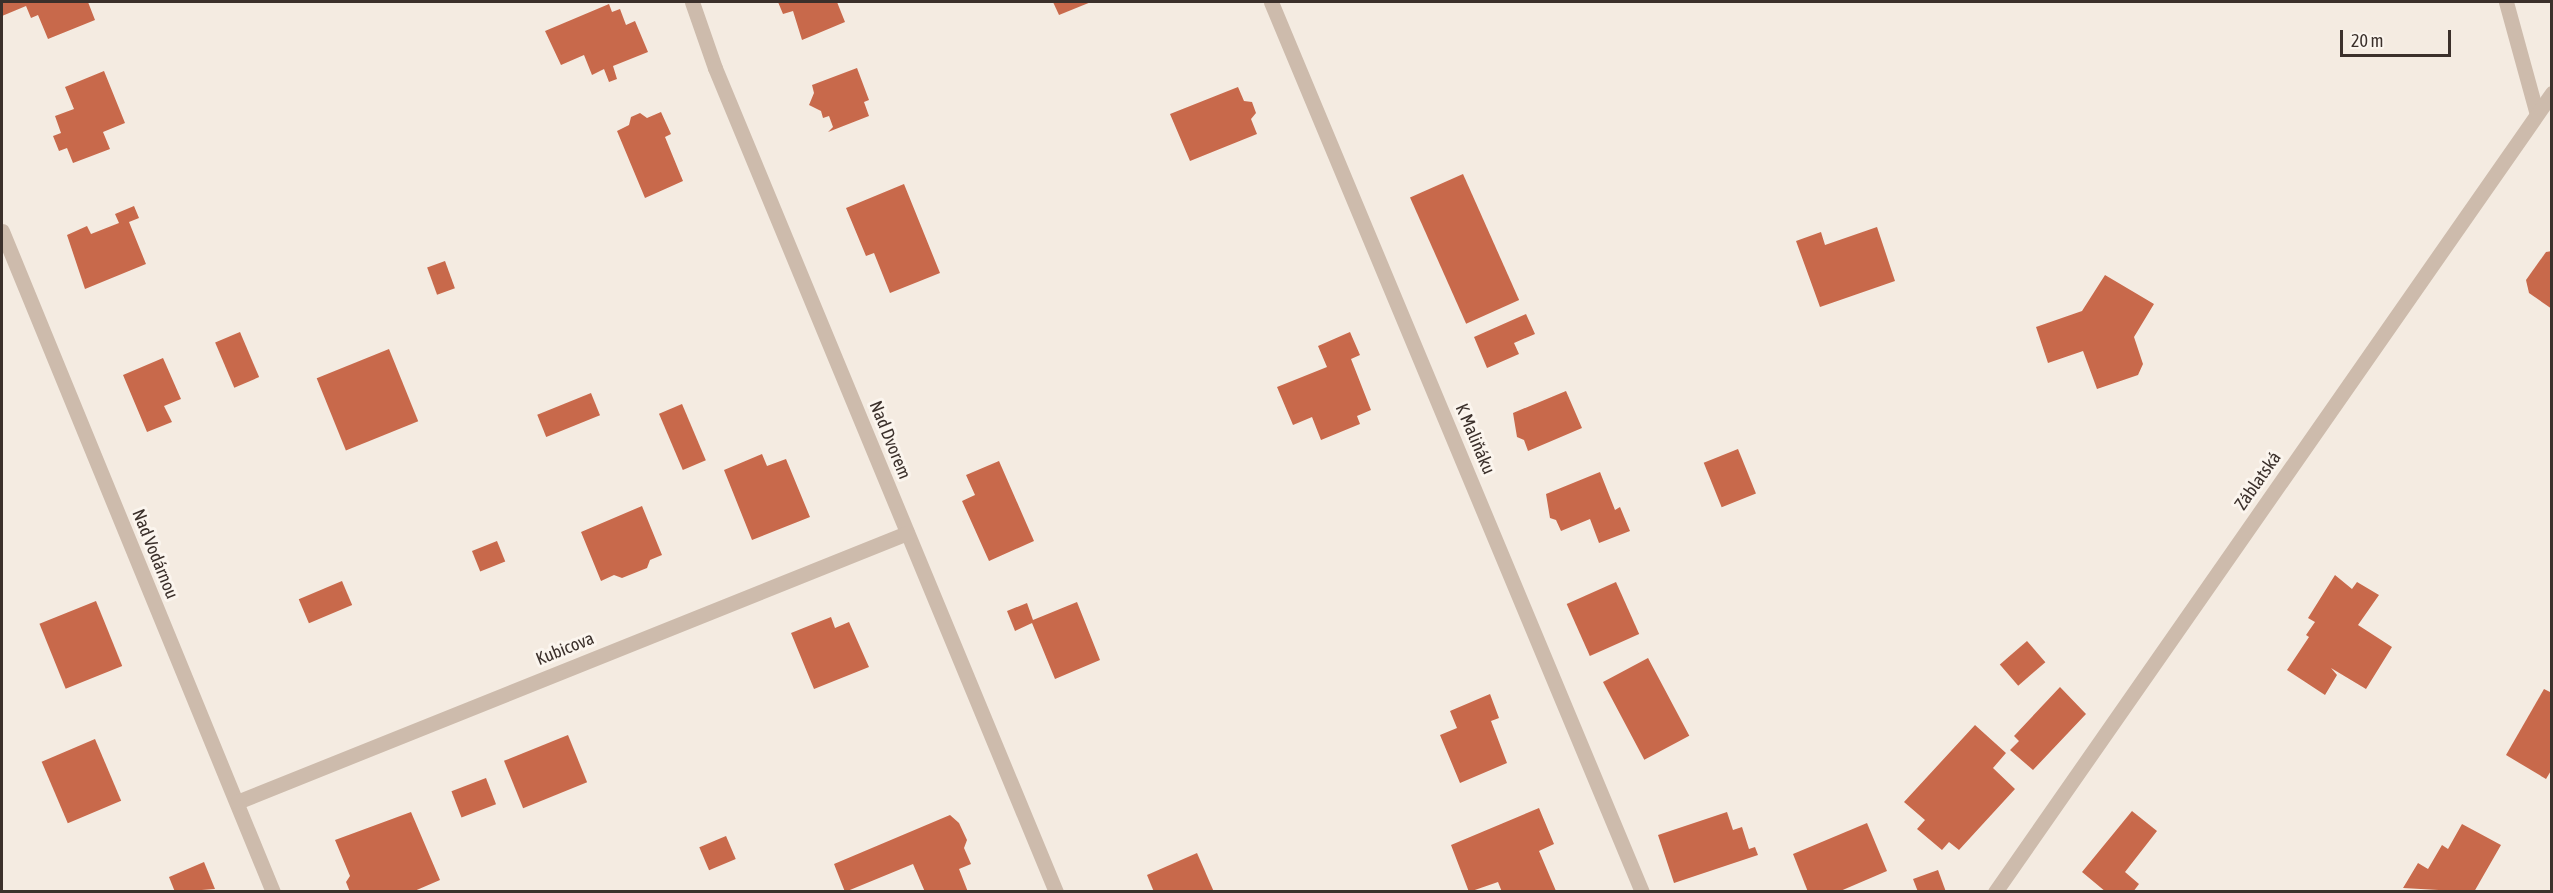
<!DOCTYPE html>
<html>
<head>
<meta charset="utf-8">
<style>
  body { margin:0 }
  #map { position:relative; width:2553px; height:893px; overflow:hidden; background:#f4ebe1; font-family:"Asap Condensed",sans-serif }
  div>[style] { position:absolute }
  .building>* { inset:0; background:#c8694b; transform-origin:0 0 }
  .minor>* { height:15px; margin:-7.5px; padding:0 7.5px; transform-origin:7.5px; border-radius:7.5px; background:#cdbbac }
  span { translate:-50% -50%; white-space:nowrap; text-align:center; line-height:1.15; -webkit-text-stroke:6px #fbf5ee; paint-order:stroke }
  .street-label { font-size:18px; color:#3b302b }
  .frame { position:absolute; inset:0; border:3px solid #3b302b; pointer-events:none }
  .scale { position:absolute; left:2340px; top:30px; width:111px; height:27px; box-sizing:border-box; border:3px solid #3b302b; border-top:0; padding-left:8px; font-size:18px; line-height:21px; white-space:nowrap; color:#3b302b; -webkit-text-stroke:4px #fbf5ee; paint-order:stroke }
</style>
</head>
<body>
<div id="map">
  <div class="building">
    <div style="clip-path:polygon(2px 2px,88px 2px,95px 20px,48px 39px,38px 15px,31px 18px,26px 6px,2px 16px)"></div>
    <div style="clip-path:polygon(778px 2px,837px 2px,845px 22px,802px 40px,793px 11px,783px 14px)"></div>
    <div style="clip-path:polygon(1053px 2px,1091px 2px,1059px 15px)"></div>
    <div style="clip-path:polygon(609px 4px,612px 12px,620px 9px,626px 25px,635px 21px,648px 52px,613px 66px,617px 79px,609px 82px,604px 69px,592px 75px,584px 55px,561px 65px,545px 31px)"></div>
    <div style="clip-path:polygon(857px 68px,869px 100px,864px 102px,869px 116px,828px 132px,833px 127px,829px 116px,823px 118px,821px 111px,809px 105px,814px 93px,812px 85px)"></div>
    <div style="clip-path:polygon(104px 71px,125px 123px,103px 132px,110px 149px,73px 163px,67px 148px,59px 151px,53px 136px,61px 133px,55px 116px,74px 109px,65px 87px)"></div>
    <div style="clip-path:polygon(1238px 87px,1244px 101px,1252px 102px,1256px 113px,1251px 119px,1257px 134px,1190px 161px,1170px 114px)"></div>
    <div style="clip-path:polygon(661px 112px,671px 134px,665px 137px,683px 181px,645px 198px,617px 131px,629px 125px,631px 117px,640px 113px,647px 118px)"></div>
    <div style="left:1463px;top:174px;width:138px;height:58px;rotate:66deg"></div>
    <div style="clip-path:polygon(904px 184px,940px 273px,890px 293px,874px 253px,866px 256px,846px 208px)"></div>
    <div style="clip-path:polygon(134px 206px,139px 218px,129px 222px,146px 264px,85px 289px,67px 235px,87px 226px,91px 234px,119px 223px,115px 214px)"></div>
    <div style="clip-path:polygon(1877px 227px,1895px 281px,1820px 307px,1796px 241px,1821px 232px,1825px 245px)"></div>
    <div style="clip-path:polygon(2552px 251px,2552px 309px,2529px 293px,2526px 280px,2546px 252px)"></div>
    <div style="left:445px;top:261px;width:29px;height:19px;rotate:70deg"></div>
    <div style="clip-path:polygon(2105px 275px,2154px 304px,2134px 337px,2143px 364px,2138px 375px,2097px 389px,2083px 351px,2048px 363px,2036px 327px,2082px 311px)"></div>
    <div style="clip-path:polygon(1526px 314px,1535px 334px,1514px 343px,1519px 354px,1487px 368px,1474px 337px)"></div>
    <div style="left:240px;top:332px;width:49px;height:27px;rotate:67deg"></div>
    <div style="clip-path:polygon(1350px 332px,1360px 355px,1351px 359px,1371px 410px,1357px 416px,1360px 424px,1321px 440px,1312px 417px,1293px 425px,1277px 387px,1327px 367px,1318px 346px)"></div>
    <div style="left:389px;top:349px;width:78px;height:78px;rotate:68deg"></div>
    <div style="clip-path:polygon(163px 358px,181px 399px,164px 406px,172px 422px,147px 432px,123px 375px)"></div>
    <div style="clip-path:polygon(1566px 391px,1582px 428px,1528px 451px,1524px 440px,1517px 437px,1513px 413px)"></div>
    <div style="left:591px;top:393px;width:24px;height:58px;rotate:68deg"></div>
    <div style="left:682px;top:404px;width:61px;height:25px;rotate:67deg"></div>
    <div style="left:1738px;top:449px;width:48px;height:37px;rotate:68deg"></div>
    <div style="clip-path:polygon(762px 454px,767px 466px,786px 459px,810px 517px,752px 540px,724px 470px)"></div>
    <div style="clip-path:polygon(999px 461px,1034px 541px,989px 561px,962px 501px,975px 495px,966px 475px)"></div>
    <div style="clip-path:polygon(1600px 472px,1615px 510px,1620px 507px,1630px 531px,1599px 543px,1590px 519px,1561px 531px,1556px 520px,1550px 518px,1546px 494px)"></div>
    <div style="clip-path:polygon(642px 506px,662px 555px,650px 560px,647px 568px,622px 578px,614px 575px,601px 581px,581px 532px)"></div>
    <div style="left:497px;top:541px;width:22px;height:27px;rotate:68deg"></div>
    <div style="clip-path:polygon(2335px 575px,2352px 589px,2357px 582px,2379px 595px,2358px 625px,2392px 647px,2366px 689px,2331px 668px,2337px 675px,2325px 695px,2287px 670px,2309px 637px,2306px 635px,2315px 622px,2308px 618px)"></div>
    <div style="left:342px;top:581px;width:26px;height:47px;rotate:67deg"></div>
    <div style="left:1616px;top:582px;width:57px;height:54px;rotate:66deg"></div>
    <div style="left:96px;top:601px;width:70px;height:61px;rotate:68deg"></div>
    <div style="clip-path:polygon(1077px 602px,1100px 660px,1055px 679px,1032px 623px,1015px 631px,1007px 611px,1027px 603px,1033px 620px)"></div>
    <div style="clip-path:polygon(831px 617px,835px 628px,849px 622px,869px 667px,814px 689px,791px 633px)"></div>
    <div style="left:2027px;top:641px;width:28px;height:36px;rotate:49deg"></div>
    <div style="left:1648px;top:658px;width:88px;height:51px;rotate:62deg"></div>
    <div style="clip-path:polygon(2060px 687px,2086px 714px,2033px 770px,2010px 750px,2019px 741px,2014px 736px)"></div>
    <div style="clip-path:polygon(2544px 689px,2552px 693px,2552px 769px,2546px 779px,2506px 755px)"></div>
    <div style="clip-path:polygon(1490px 694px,1499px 718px,1491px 721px,1507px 763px,1460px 783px,1440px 735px,1457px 728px,1450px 711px)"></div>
    <div style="clip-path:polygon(1975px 725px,2006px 753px,1993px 768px,2015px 789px,1959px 850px,1949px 842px,1942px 850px,1917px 829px,1925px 820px,1904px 802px)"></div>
    <div style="left:568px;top:735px;width:51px;height:69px;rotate:68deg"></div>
    <div style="left:95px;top:739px;width:67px;height:58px;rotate:67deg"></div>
    <div style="left:486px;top:778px;width:28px;height:37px;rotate:69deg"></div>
    <div style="clip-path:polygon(1539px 808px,1554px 844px,1539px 851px,1556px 891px,1502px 892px,1498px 882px,1469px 892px,1451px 845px)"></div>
    <div style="clip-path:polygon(2132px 811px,2157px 831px,2125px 872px,2139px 884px,2133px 892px,2106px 892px,2082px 872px)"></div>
    <div style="clip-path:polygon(411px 812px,440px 880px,412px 892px,350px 892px,346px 882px,350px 876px,335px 840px)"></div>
    <div style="clip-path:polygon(1727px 812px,1733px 830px,1742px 827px,1749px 849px,1755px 847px,1758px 855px,1674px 883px,1658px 835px)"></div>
    <div style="clip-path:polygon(950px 815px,959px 823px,967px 840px,964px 848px,971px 864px,959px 869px,968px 892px,925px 892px,913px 864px,845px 892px,834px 864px)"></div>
    <div style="clip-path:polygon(1867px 823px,1887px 871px,1838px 892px,1808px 892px,1793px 854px)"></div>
    <div style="clip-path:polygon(2462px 824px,2501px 845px,2474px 892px,2403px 888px,2418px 863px,2428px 869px,2442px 845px,2448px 849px)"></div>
    <div style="left:726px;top:836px;width:25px;height:29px;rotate:67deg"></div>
    <div style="clip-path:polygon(1197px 853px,1214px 892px,1154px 892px,1147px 875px)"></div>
    <div style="clip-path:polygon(204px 862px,215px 889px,175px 892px,169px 877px)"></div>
    <div style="clip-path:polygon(1938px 870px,1946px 892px,1918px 892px,1913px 879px)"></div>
  </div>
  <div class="minor">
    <div style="left:692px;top:2px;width:70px;rotate:70.8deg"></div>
    <div style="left:715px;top:68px;width:892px;rotate:67.52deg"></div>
    <div style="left:1271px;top:2px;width:964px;rotate:67.37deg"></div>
    <div style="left:2506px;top:2px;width:113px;rotate:74.6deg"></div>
    <div style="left:2px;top:231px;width:714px;rotate:67.71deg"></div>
    <div style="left:237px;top:802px;width:722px;rotate:-21.88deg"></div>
    <div style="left:1995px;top:892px;width:974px;rotate:-55.12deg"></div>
  </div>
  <div class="street-label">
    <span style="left:1475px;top:439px;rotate:67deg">K Maliňáku</span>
    <span style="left:890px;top:440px;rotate:68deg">Nad Dvorem</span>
    <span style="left:2258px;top:481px;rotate:-55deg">Záblatská</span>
    <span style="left:155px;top:554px;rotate:68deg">Nad Vodárnou</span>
    <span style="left:565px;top:649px;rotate:-22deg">Kubicova</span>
  </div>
  <div class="frame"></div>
  <div class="scale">20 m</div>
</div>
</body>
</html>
